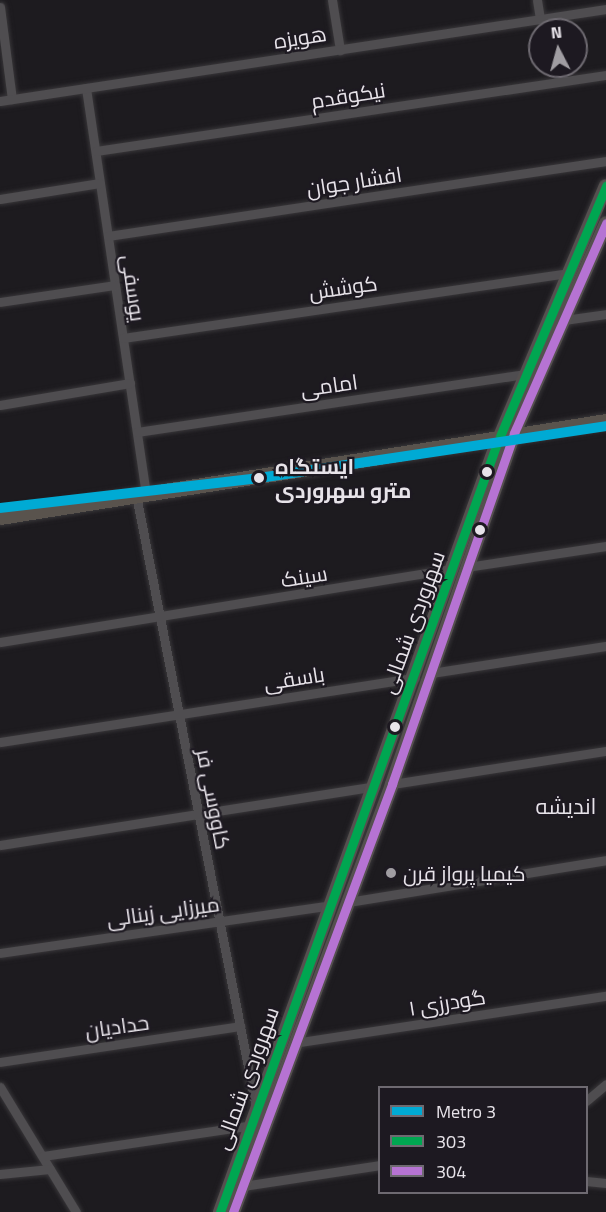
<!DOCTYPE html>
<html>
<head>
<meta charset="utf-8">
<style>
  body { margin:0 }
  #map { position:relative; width:606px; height:1212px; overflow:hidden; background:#1d1b1f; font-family:"Titillium Web",Cairo,sans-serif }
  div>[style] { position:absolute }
  .roads { filter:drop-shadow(0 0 2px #383639) drop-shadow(0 0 2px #383639) }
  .street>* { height:9px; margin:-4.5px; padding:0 4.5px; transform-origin:4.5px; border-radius:4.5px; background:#4f4d50 }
  .secondary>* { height:14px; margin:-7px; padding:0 7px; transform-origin:7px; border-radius:7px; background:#55504f }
  .primary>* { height:15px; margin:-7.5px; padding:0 7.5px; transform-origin:7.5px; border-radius:7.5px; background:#59534d }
  .bus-1>* { height:9px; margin:-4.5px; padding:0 4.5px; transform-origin:4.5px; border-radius:4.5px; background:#00a651 }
  .bus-2>* { height:9px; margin:-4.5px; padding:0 4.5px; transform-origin:4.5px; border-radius:4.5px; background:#b673d3 }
  .metro-1>* { height:10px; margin:-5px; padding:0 5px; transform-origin:5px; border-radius:5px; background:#00aad4 }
  .dots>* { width:16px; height:16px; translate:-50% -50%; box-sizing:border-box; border:3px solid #1d1921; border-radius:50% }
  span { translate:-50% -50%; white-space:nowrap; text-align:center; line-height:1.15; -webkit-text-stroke:4.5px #1d1921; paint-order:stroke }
  .street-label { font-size:21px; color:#e7e3e9 }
  .stop-label { font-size:21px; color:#e7e3e9; font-weight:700 }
  .left { translate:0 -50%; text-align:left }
  .poi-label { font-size:21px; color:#e7e3e9 }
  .neighbourhood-label { font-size:22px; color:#e7e3e9 }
  .legend { position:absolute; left:378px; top:1086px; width:210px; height:108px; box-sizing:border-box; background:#1d1921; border:2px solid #6e6a71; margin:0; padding:8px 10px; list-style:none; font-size:18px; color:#e7e3e9 }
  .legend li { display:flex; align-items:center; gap:12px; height:30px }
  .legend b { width:30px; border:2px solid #6e6a71 }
  .north { position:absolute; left:528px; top:18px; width:60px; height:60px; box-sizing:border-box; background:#1d1921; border:2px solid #6e6a71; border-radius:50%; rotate:354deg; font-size:16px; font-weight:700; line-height:24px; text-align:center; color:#e7e3e9 }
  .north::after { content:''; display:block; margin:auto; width:21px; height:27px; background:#a09da2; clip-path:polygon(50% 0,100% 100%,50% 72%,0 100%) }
</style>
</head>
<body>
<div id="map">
  <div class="roads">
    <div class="street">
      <div style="left:332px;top:0;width:51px;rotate:80.9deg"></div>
      <div style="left:537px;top:0;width:19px;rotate:81deg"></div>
      <div style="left:0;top:7px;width:93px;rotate:82.6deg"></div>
      <div style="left:86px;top:88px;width:409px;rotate:81.6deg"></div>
      <div style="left:0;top:101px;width:613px;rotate:-8.63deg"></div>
      <div style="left:96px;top:151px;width:516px;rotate:-8.48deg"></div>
      <div style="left:0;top:199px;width:101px;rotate:-9.1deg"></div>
      <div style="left:108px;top:236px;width:504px;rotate:-8.56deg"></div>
      <div style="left:0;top:302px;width:116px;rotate:-8.4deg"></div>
      <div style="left:564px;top:320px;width:42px;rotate:-8.1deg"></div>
      <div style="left:123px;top:338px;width:451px;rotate:-8.3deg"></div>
      <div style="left:0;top:405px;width:132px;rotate:-9.6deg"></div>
      <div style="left:137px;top:432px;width:393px;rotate:-8.5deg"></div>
      <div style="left:136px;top:495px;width:625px;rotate:78.92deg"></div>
      <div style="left:467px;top:567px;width:141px;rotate:-8.6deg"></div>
      <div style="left:0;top:642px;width:459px;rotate:-9.2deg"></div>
      <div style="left:431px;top:673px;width:177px;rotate:-8.8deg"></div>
      <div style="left:0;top:742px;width:420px;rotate:-8.8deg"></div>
      <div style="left:392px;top:784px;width:217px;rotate:-8.8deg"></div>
      <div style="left:0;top:845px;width:380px;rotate:-8.9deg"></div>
      <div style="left:348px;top:902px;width:261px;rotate:-9.2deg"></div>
      <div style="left:0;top:953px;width:335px;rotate:-8.2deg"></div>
      <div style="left:294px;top:1043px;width:316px;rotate:-8.6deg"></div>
      <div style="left:0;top:1062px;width:243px;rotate:-8.5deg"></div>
      <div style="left:0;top:1087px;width:146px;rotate:58.7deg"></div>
      <div style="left:586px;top:1101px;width:26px;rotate:-40deg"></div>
      <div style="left:43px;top:1156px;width:211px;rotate:-8.4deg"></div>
      <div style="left:0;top:1174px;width:50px;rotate:-5.7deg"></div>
      <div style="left:586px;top:1181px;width:20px;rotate:6deg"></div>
      <div style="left:243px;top:1186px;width:139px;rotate:-8.7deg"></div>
    </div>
    <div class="secondary">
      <div style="left:220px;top:1212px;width:814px;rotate:-70.19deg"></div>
      <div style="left:496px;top:446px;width:282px;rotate:-67.1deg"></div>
      <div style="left:233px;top:1212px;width:457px;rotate:-69.6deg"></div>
      <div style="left:392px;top:784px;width:372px;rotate:-70.8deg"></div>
      <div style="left:514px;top:433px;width:229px;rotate:-66.3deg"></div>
    </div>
    <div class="primary">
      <div style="left:0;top:517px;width:614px;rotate:-9deg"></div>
    </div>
  </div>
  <div class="bus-1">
    <div style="left:500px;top:436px;width:272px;rotate:-67deg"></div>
    <div style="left:220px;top:1212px;width:814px;rotate:-70.19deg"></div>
  </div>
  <div class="bus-2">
    <div style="left:233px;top:1212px;width:457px;rotate:-69.6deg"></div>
    <div style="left:392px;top:784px;width:372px;rotate:-70.8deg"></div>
    <div style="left:514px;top:433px;width:229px;rotate:-66.3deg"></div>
  </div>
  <div class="metro-1">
    <div style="left:0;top:508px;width:261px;rotate:-6.6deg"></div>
    <div style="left:259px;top:478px;width:351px;rotate:-8.5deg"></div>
  </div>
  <div class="dots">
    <div style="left:487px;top:472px;background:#e7e3e9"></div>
    <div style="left:259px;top:478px;background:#e7e3e9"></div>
    <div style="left:480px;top:530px;background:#e7e3e9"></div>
    <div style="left:395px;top:727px;background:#e7e3e9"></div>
    <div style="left:391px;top:873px;background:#a09da2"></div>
  </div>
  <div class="street-label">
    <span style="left:300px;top:37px;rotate:-9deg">هویزه</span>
    <span style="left:348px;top:95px;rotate:-9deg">نیکوقدم</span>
    <span style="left:354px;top:181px;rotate:-9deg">افشار جوان</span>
    <span style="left:343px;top:287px;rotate:-8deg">کوشش</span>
    <span style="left:134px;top:288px;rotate:82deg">یوسفی</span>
    <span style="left:329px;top:385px;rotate:-8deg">امامی</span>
    <span style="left:304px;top:576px;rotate:-9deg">سینک</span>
    <span style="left:412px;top:622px;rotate:-70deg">سهروردی شمالی</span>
    <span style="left:294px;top:678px;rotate:-9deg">باسقی</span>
    <span style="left:214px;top:799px;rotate:79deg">کاووسی فر</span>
    <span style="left:163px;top:911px;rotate:-8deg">میرزایی زینالی</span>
    <span style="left:447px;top:1002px;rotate:-9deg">گودرزی ۱</span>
    <span style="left:117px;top:1026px;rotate:-8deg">حدادیان</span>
    <span style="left:246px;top:1078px;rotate:-70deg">سهروردی شمالی</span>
  </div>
  <div class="stop-label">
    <span class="left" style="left:275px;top:478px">ایستگاه<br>مترو سهروردی</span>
  </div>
  <div class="poi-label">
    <span class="left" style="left:403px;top:873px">کیمیا پرواز قرن</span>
  </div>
  <div class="neighbourhood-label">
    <span style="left:566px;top:807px">اندیشه</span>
  </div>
  <ul class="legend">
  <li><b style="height:8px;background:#00aad4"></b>Metro 3</li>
  <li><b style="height:8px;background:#00a651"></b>303</li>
  <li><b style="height:8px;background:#b673d3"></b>304</li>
  </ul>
  <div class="north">N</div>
</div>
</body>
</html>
